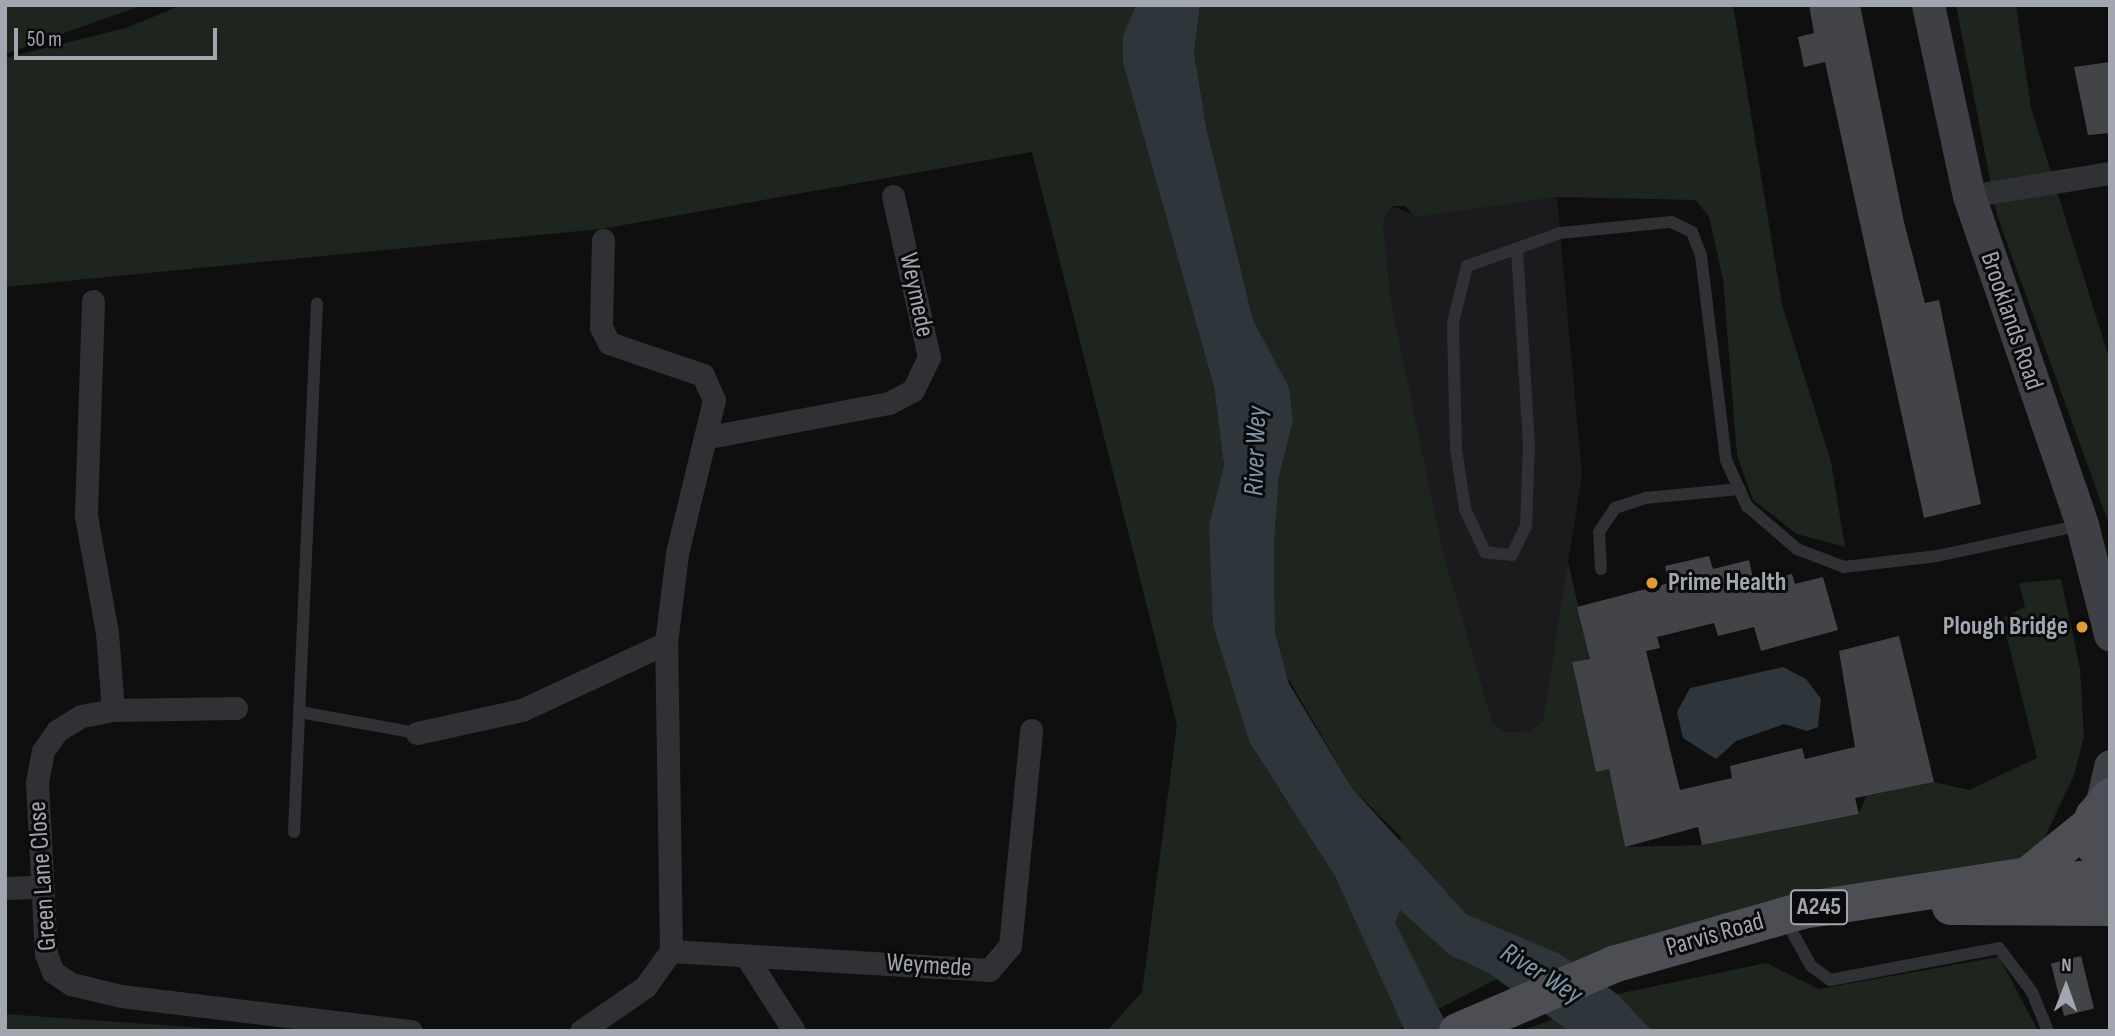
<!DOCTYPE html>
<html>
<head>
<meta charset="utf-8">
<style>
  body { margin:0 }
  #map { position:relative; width:2115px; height:1036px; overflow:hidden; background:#0f0f10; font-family:"Sofia Sans Condensed",sans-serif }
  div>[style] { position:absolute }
  .built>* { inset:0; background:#1b1b1d }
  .green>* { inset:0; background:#1e241e }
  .water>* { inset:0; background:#2e363c }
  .building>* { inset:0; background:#434448; transform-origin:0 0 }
  .service>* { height:12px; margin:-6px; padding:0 6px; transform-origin:6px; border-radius:6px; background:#303135 }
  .minor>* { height:23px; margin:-11.5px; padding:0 11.5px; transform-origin:11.5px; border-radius:11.5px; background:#303135 }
  .secondary>* { height:33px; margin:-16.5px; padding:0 16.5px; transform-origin:16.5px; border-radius:16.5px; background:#3f4045 }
  .primary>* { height:37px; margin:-18.5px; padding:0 18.5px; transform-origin:18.5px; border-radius:18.5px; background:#4d4e53 }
  .dots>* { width:19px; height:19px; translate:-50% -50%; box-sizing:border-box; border:4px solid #0a0a0b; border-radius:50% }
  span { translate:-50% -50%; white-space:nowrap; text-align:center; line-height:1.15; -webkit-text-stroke:6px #0a0a0b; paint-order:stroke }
  .shield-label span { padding:2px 5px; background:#0a0a0b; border:2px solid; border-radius:5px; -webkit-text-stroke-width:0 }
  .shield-label { font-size:24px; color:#a1a6b0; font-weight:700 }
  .street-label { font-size:26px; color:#a1a6b0 }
  .poi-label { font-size:26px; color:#a1a6b0; font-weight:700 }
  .left { translate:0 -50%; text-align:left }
  .right { translate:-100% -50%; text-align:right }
  .water-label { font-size:28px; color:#7a96a9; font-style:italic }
  .frame { position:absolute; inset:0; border:7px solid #a1a6b0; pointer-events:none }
  .north { position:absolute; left:2031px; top:952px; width:70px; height:70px; -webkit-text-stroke:5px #0a0a0b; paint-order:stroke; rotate:1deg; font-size:19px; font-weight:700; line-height:28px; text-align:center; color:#a1a6b0 }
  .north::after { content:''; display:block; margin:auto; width:24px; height:32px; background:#a1a6b0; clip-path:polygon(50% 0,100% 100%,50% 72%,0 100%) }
  .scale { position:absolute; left:14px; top:28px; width:203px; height:32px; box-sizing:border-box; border:4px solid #a1a6b0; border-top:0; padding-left:9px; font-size:21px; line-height:24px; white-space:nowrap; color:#a1a6b0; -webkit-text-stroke:5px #0a0a0b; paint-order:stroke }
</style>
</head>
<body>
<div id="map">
  <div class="built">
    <div style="clip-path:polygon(1557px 197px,1582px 475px,1543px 720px,1530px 731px,1504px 732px,1492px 721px,1443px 551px,1391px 301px,1383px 222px,1391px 206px,1410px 213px)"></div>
  </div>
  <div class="green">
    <div style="clip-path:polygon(5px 5px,143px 5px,5px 54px)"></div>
    <div style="clip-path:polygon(182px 5px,1136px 5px,1123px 35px,1123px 63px,1214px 387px,1224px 465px,1209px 524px,1237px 694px,1250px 743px,1336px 878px,1402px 838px,1352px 788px,1282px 668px,1275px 633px,1274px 544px,1279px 477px,1293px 421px,1289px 387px,1253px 320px,1206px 126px,1194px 52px,1200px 5px,1733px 5px,1782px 304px,1831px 462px,1845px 547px,1797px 534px,1753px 500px,1737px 455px,1723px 279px,1709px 217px,1696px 200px,1557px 197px,1416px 217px,1405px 206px,1391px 206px,1383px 222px,1391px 301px,1443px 551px,1492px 721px,1504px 732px,1530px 731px,1543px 720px,1568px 561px,1590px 659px,1572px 663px,1596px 772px,1609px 769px,1625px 847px,1702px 845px,1859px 814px,1866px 796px,1934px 782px,1969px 790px,2037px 758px,2002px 618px,2025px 607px,2019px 583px,2061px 579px,2080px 669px,2084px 736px,2074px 775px,2027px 875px,1497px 979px,1395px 1031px,1107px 1031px,1142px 992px,1177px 725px,1032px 152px,601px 229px,5px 287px,5px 58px,126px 28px)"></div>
    <div style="clip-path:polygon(1956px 5px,2016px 5px,2031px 108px,2110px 361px,2110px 527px,1997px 215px)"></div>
    <div style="clip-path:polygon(1999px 957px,2038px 1031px,1522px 1031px,1617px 994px,1766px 963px,1819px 989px)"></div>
    <div style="clip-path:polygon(5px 1014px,248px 1031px,5px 1031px)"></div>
  </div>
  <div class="water">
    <div style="clip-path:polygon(1136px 5px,1200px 5px,1194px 52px,1206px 126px,1253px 320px,1289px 387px,1293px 421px,1279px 477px,1274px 544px,1275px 633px,1289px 684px,1352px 788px,1466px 914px,1560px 954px,1617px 994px,1652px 1031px,1569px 1031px,1487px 972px,1450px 955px,1400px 910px,1395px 923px,1450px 1031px,1405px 1031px,1336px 878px,1250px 743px,1213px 625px,1209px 524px,1224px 465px,1214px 387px,1123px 63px,1123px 35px)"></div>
    <div style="clip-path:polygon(1783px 667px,1806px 679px,1821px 699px,1818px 727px,1807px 731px,1784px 724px,1736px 741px,1716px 759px,1683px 738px,1677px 712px,1690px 688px)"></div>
  </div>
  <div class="building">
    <div style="clip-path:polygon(1809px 5px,1860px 5px,1904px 222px,1925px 303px,1939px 300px,1981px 504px,1924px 518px,1825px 62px,1804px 67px,1798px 37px,1814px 33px)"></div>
    <div style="clip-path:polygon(2110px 62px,2110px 133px,2088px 135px,2074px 67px)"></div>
    <div style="clip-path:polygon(1709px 556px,1713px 569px,1749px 560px,1754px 583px,1792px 574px,1795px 584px,1823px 577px,1838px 630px,1761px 651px,1754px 627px,1718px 636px,1714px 623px,1657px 637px,1660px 648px,1646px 651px,1680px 790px,1732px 778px,1730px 766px,1802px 748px,1805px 759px,1855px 747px,1839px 651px,1899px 636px,1934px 782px,1855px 798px,1859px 814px,1702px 845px,1698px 827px,1625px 847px,1609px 769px,1596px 772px,1572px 662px,1590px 659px,1577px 607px,1669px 583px,1665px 566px)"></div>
    <div style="left:2081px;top:956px;width:54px;height:31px;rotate:76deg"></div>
  </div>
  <div class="service">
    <div style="left:1517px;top:249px;width:195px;rotate:86.5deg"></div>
    <div style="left:1529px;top:444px;width:82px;rotate:92.1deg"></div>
    <div style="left:1526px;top:526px;width:32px;rotate:116deg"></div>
    <div style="left:1512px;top:555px;width:27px;rotate:-174deg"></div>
    <div style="left:1485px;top:552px;width:47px;rotate:-114.9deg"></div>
    <div style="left:1465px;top:509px;width:61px;rotate:-98.5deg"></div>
    <div style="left:1456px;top:449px;width:126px;rotate:-91.4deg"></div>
    <div style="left:1453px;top:323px;width:59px;rotate:-76.2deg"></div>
    <div style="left:1467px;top:266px;width:99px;rotate:-19.5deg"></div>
    <div style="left:1560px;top:233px;width:112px;rotate:-5.7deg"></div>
    <div style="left:1671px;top:222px;width:23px;rotate:25deg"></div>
    <div style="left:1692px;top:232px;width:26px;rotate:69deg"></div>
    <div style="left:1701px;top:256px;width:206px;rotate:83deg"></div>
    <div style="left:1726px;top:460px;width:51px;rotate:65.5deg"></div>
    <div style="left:1747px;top:506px;width:66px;rotate:40.7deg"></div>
    <div style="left:1797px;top:549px;width:50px;rotate:21deg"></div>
    <div style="left:1844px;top:567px;width:94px;rotate:-6.7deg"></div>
    <div style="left:1937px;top:556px;width:147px;rotate:-12.1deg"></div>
    <div style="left:1601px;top:569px;width:37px;rotate:-93deg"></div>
    <div style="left:1599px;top:532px;width:29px;rotate:-56deg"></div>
    <div style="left:1615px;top:508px;width:32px;rotate:-18deg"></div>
    <div style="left:1645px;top:498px;width:95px;rotate:-5.4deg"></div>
    <div style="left:300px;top:712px;width:119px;rotate:10.2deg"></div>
    <div style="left:294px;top:832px;width:529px;rotate:-87.51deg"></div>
    <div style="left:1785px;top:919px;width:54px;rotate:61deg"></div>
    <div style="left:1811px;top:966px;width:24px;rotate:36deg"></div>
    <div style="left:1830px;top:980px;width:172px;rotate:-10.7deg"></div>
    <div style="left:1999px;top:948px;width:55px;rotate:53.1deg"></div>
    <div style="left:2032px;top:992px;width:42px;rotate:67.7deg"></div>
  </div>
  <div class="minor">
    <div style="left:1969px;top:196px;width:143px;rotate:-9.3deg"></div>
    <div style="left:93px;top:301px;width:215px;rotate:91.9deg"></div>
    <div style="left:86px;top:516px;width:119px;rotate:79.8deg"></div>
    <div style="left:107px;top:633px;width:77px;rotate:85.5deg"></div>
    <div style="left:709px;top:437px;width:183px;rotate:-10.7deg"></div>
    <div style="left:889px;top:403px;width:27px;rotate:-28deg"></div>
    <div style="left:913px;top:390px;width:37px;rotate:-64deg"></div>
    <div style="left:929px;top:357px;width:165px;rotate:-102.6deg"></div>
    <div style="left:236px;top:708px;width:123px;rotate:179.1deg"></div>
    <div style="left:113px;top:710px;width:33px;rotate:169deg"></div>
    <div style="left:81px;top:716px;width:28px;rotate:148deg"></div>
    <div style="left:57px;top:731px;width:24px;rotate:125deg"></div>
    <div style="left:43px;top:751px;width:33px;rotate:101deg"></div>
    <div style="left:37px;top:783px;width:171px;rotate:87deg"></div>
    <div style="left:46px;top:954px;width:19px;rotate:69deg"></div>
    <div style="left:53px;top:972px;width:22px;rotate:34deg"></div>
    <div style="left:71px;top:984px;width:51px;rotate:13.5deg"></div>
    <div style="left:121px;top:996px;width:292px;rotate:6.9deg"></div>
    <div style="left:417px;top:733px;width:107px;rotate:-12.4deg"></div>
    <div style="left:522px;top:710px;width:159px;rotate:-25deg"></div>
    <div style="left:5px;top:888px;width:35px;rotate:-2deg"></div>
    <div style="left:671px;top:951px;width:319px;rotate:3.4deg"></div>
    <div style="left:989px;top:970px;width:32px;rotate:-49deg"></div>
    <div style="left:1010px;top:946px;width:217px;rotate:-84.4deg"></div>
    <div style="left:746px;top:956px;width:89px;rotate:57.4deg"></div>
    <div style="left:581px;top:1031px;width:78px;rotate:-34.5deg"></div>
    <div style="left:645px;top:987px;width:44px;rotate:-54.2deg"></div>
    <div style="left:671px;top:951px;width:308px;rotate:-90.9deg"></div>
    <div style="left:666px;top:643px;width:91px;rotate:-83deg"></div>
    <div style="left:677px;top:553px;width:157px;rotate:-76.4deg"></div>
    <div style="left:714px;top:400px;width:27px;rotate:-114deg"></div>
    <div style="left:703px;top:375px;width:99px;rotate:-161.2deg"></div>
    <div style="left:609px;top:343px;width:18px;rotate:-117deg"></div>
    <div style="left:601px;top:327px;width:87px;rotate:-88.7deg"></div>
  </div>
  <div class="secondary">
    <div style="left:1928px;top:5px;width:195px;rotate:77.9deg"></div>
    <div style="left:1969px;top:196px;width:348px;rotate:71deg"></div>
    <div style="left:2082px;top:525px;width:113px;rotate:75.6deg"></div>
    <div style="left:2102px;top:802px;width:37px;rotate:-77deg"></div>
  </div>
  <div class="primary">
    <div style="left:2110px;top:796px;width:26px;rotate:130deg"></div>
    <div style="left:2093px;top:816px;width:24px;rotate:97deg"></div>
    <div style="left:2090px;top:840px;width:36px;rotate:56deg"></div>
    <div style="left:2027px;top:875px;width:82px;rotate:-39.1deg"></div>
    <div style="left:1950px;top:906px;width:160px;rotate:0.4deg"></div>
    <div style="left:1457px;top:1031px;width:173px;rotate:-23.2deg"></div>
    <div style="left:1616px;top:963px;width:193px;rotate:-15.9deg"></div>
    <div style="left:1802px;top:910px;width:228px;rotate:-8.8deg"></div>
    <div style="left:2027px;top:875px;width:22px;rotate:16deg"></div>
    <div style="left:2048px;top:881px;width:62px;rotate:-3.7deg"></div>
  </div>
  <div class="dots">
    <div style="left:1652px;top:583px;background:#e19e36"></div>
    <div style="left:2082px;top:627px;background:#e19e36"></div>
  </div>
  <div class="shield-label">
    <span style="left:1819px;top:907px">A245</span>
  </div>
  <div class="street-label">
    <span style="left:916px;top:295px;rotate:78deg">Weymede</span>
    <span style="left:2011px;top:321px;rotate:71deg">Brooklands Road</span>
    <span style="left:43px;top:876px;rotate:-94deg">Green Lane Close</span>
    <span style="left:1715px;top:935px;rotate:-16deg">Parvis Road</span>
    <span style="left:929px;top:966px;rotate:4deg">Weymede</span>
  </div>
  <div class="poi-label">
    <span class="left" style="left:1668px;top:583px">Prime Health</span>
    <span class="right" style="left:2068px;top:627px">Plough Bridge</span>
  </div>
  <div class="water-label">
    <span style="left:1256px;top:451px;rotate:-88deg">River Wey</span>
    <span style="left:1541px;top:974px;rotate:32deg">River Wey</span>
  </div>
  <div class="frame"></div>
  <div class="north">N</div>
  <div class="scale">50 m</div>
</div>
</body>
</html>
